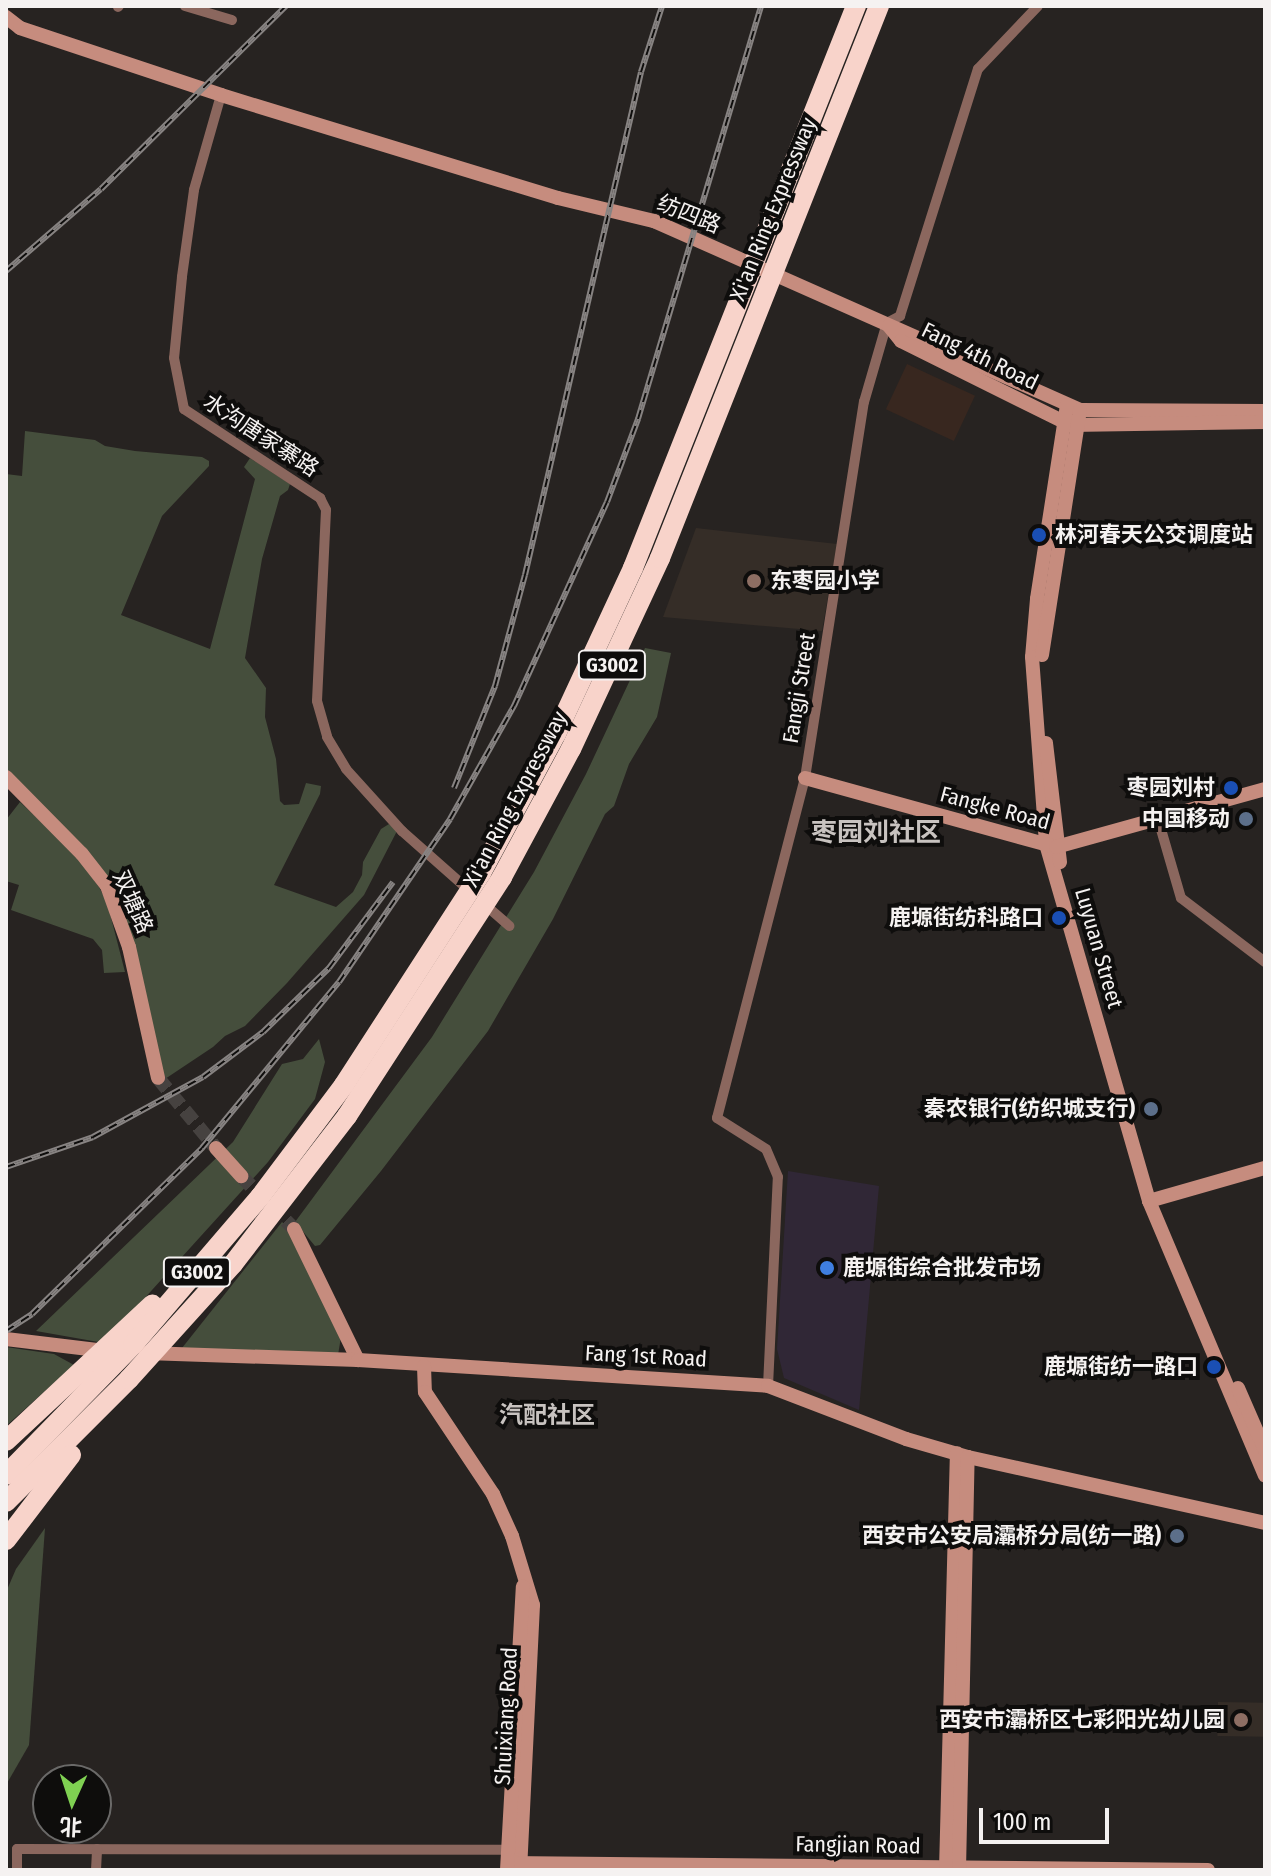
<!DOCTYPE html>
<html>
<head>
<meta charset="utf-8">
<style>
  body { margin:0 }
  #map { position:relative; width:1271px; height:1876px; overflow:hidden; background:#272321; font-family:"Fira Sans Condensed","Noto Sans SC",sans-serif }
  div>[style] { position:absolute }
  .commercial>* { inset:0; background:#302736 }
  .industrial>* { inset:0; background:#38271f; transform-origin:0 0 }
  .built>* { inset:0; background:#352d27; transform-origin:0 0 }
  .green>* { inset:0; background:#454e3c }
  .secondary-tunnel>* { height:14px; margin-top:-7px; transform-origin:0; background:repeating-linear-gradient(90deg,#464240 0 14px,transparent 0 21px) }
  .street>* { height:10px; margin:-5px; padding:0 5px; transform-origin:5px; border-radius:5px; background:#8b675e }
  .secondary>* { height:14px; margin:-7px; padding:0 7px; transform-origin:7px; border-radius:7px; background:#c68c7e }
  .highway>* { height:20px; margin:-10px; padding:0 10px; transform-origin:10px; border-radius:10px; background:#f8d3ca }
  .rail>* { height:6px; margin-top:-3px; transform-origin:0; background:repeating-linear-gradient(90deg,#0e0d0c 0 9px,#878382 0 18px); box-sizing:border-box; border-block:2px solid #878382 }
  .dots>* { width:22px; height:22px; translate:-50% -50%; box-sizing:border-box; border:4px solid #0e0d0c; border-radius:50% }
  span { translate:-50% -50%; white-space:nowrap; text-align:center; line-height:1.15; -webkit-text-stroke:8px #0e0d0c; paint-order:stroke }
  .shield-label span { padding:2px 6px; background:#0e0d0c; border:2px solid; border-radius:6px; -webkit-text-stroke-width:0 }
  .shield-label { font-size:20px; color:#f5f2f1; font-weight:700 }
  .street-label { font-size:22px; color:#f5f2f1 }
  .poi-label { font-size:22px; color:#f5f2f1; font-weight:700 }
  .left { translate:0 -50%; text-align:left }
  .right { translate:-100% -50%; text-align:right }
  .neighbourhood-label { font-size:24px; color:#c8c3c0; font-weight:700 }
  .quarter-label { font-size:26px; color:#c8c3c0; font-weight:700 }
  .frame { position:absolute; inset:0; border:8px solid #f5f2f1; pointer-events:none }
  .north { position:absolute; left:32px; top:1764px; width:80px; height:80px; box-sizing:border-box; background:#0e0d0c; border:2px solid #6a6968; border-radius:50%; rotate:183deg; font-size:22px; font-weight:700; line-height:32px; text-align:center; color:#f5f2f1 }
  .north::after { content:''; display:block; margin:auto; width:28px; height:36px; background:#7fd052; clip-path:polygon(50% 0,100% 100%,50% 72%,0 100%) }
  .scale { position:absolute; left:979px; top:1808px; width:130px; height:36px; box-sizing:border-box; border:4px solid #f5f2f1; border-top:0; padding-left:10px; font-size:24px; line-height:28px; white-space:nowrap; color:#f5f2f1; -webkit-text-stroke:6px #0e0d0c; paint-order:stroke }
</style>
</head>
<body>
<div id="map">
  <div class="commercial">
    <div style="clip-path:polygon(788px 1171px,879px 1186px,859px 1410px,784px 1378px,777px 1349px)"></div>
  </div>
  <div class="industrial">
    <div style="left:907px;top:364px;width:75px;height:50px;rotate:25deg"></div>
  </div>
  <div class="built">
    <div style="clip-path:polygon(696px 528px,837px 544px,822px 631px,663px 617px)"></div>
    <div style="left:1218px;top:1702px;width:47px;height:34px;rotate:1deg"></div>
  </div>
  <div class="green">
    <div style="clip-path:polygon(25px 431px,95px 440px,105px 446px,135px 451px,202px 457px,209px 461px,209px 466px,162px 516px,121px 615px,210px 649px,255px 479px,244px 467px,250px 458px,290px 484px,288px 490px,280px 496px,262px 559px,245px 658px,266px 688px,265px 717px,276px 759px,280px 801px,284px 805px,299px 804px,306px 783px,321px 786px,320px 794px,274px 885px,336px 907px,353px 892px,362px 875px,363px 862px,381px 829px,389px 824px,397px 831px,364px 895px,287px 983px,245px 1026px,225px 1036px,213px 1047px,162px 1081px,117px 897px,6px 776px,6px 474px,22px 476px)"></div>
    <div style="clip-path:polygon(645px 648px,671px 653px,657px 717px,629px 764px,614px 806px,605px 814px,553px 919px,488px 1031px,381px 1171px,320px 1245px,315px 1246px,295px 1222px,432px 1037px,534px 872px,586px 774px)"></div>
    <div style="clip-path:polygon(20px 802px,74px 853px,99px 887px,107px 902px,125px 972px,104px 973px,102px 950px,93px 939px,11px 910px,19px 885px,6px 881px,6px 820px)"></div>
    <div style="clip-path:polygon(319px 1039px,325px 1062px,315px 1099px,268px 1162px,104px 1343px,36px 1331px,233px 1142px,282px 1064px,303px 1059px)"></div>
    <div style="clip-path:polygon(282px 1222px,289px 1228px,341px 1337px,338px 1355px,182px 1348px)"></div>
    <div style="clip-path:polygon(6px 1347px,54px 1354px,74px 1365px,6px 1426px)"></div>
    <div style="clip-path:polygon(45px 1528px,29px 1745px,6px 1785px,6px 1592px,16px 1569px)"></div>
  </div>
  <div class="secondary-tunnel">
    <div style="left:158px;top:1078px;width:91px;rotate:50.4deg"></div>
    <div style="left:241px;top:1176px;width:75px;rotate:45deg"></div>
  </div>
  <div class="street">
    <div style="left:185px;top:6px;width:49px;rotate:16.6deg"></div>
    <div style="left:118px;top:7px;width:1px;rotate:-45deg"></div>
    <div style="left:221px;top:95px;width:99px;rotate:105.9deg"></div>
    <div style="left:194px;top:190px;width:88px;rotate:97.9deg"></div>
    <div style="left:182px;top:277px;width:81px;rotate:95.6deg"></div>
    <div style="left:174px;top:358px;width:52px;rotate:78.9deg"></div>
    <div style="left:184px;top:409px;width:163px;rotate:33.2deg"></div>
    <div style="left:320px;top:498px;width:13px;rotate:63deg"></div>
    <div style="left:326px;top:510px;width:191px;rotate:92.7deg"></div>
    <div style="left:317px;top:701px;width:37px;rotate:74deg"></div>
    <div style="left:327px;top:737px;width:37px;rotate:59deg"></div>
    <div style="left:346px;top:769px;width:84px;rotate:47.9deg"></div>
    <div style="left:402px;top:831px;width:92px;rotate:41.5deg"></div>
    <div style="left:1158px;top:819px;width:82px;rotate:73.8deg"></div>
    <div style="left:1181px;top:898px;width:106px;rotate:37.3deg"></div>
    <div style="left:483px;top:903px;width:35px;rotate:41deg"></div>
    <div style="left:768px;top:1386px;width:209px;rotate:-87.3deg"></div>
    <div style="left:778px;top:1177px;width:30px;rotate:-113deg"></div>
    <div style="left:766px;top:1149px;width:58px;rotate:-147.7deg"></div>
    <div style="left:717px;top:1118px;width:351px;rotate:-75.5deg"></div>
    <div style="left:805px;top:778px;width:381px;rotate:-81.1deg"></div>
    <div style="left:864px;top:402px;width:82px;rotate:-73.8deg"></div>
    <div style="left:887px;top:323px;width:15px;rotate:-28deg"></div>
    <div style="left:900px;top:316px;width:259px;rotate:-72.5deg"></div>
    <div style="left:978px;top:69px;width:87px;rotate:-46.4deg"></div>
    <div style="left:17px;top:1870px;width:21px;rotate:-90deg"></div>
    <div style="left:17px;top:1849px;width:492px;rotate:0.1deg"></div>
    <div style="left:96px;top:1870px;width:21px;rotate:-87deg"></div>
  </div>
  <div class="secondary">
    <div style="left:6px;top:17px;width:18px;rotate:38deg"></div>
    <div style="left:20px;top:28px;width:212px;rotate:18.4deg"></div>
    <div style="left:221px;top:95px;width:352px;rotate:17deg"></div>
    <div style="left:558px;top:198px;width:99px;rotate:13.5deg"></div>
    <div style="left:654px;top:221px;width:466px;rotate:23.9deg"></div>
    <div style="left:1080px;top:410px;width:185px;rotate:0.3deg"></div>
    <div style="left:889px;top:326px;width:19px;rotate:51deg"></div>
    <div style="left:901px;top:341px;width:189px;rotate:26.4deg"></div>
    <div style="left:1070px;top:425px;width:195px;rotate:-0.9deg"></div>
    <div style="left:1067px;top:405px;width:196px;rotate:98.8deg"></div>
    <div style="left:1037px;top:599px;width:58px;rotate:94.9deg"></div>
    <div style="left:1032px;top:657px;width:188px;rotate:85.7deg"></div>
    <div style="left:1046px;top:844px;width:372px;rotate:73.9deg"></div>
    <div style="left:1149px;top:1201px;width:298px;rotate:67.1deg"></div>
    <div style="left:1042px;top:655px;width:248px;rotate:-81.2deg"></div>
    <div style="left:1046px;top:743px;width:120px;rotate:83.3deg"></div>
    <div style="left:6px;top:777px;width:108px;rotate:45.4deg"></div>
    <div style="left:82px;top:854px;width:41px;rotate:52deg"></div>
    <div style="left:107px;top:886px;width:65px;rotate:70.2deg"></div>
    <div style="left:129px;top:947px;width:134px;rotate:77.5deg"></div>
    <div style="left:805px;top:778px;width:260px;rotate:15.4deg"></div>
    <div style="left:1056px;top:847px;width:217px;rotate:-15.5deg"></div>
    <div style="left:216px;top:1148px;width:38px;rotate:48deg"></div>
    <div style="left:1149px;top:1201px;width:121px;rotate:-15.9deg"></div>
    <div style="left:294px;top:1229px;width:146px;rotate:64deg"></div>
    <div style="left:6px;top:1339px;width:100px;rotate:6.9deg"></div>
    <div style="left:146px;top:1353px;width:212px;rotate:1.9deg"></div>
    <div style="left:358px;top:1360px;width:411px;rotate:3.6deg"></div>
    <div style="left:768px;top:1386px;width:148px;rotate:21deg"></div>
    <div style="left:906px;top:1439px;width:65px;rotate:16.2deg"></div>
    <div style="left:968px;top:1457px;width:304px;rotate:12.5deg"></div>
    <div style="left:424px;top:1366px;width:26px;rotate:88deg"></div>
    <div style="left:425px;top:1392px;width:123px;rotate:56.3deg"></div>
    <div style="left:493px;top:1494px;width:46px;rotate:65.7deg"></div>
    <div style="left:512px;top:1536px;width:72px;rotate:73.1deg"></div>
    <div style="left:533px;top:1605px;width:265px;rotate:92.8deg"></div>
    <div style="left:1238px;top:1388px;width:68px;rotate:66.5deg"></div>
    <div style="left:508px;top:1863px;width:700px;rotate:0.57deg"></div>
    <div style="left:507px;top:1870px;width:284px;rotate:-86.8deg"></div>
    <div style="left:946px;top:1870px;width:417px;rotate:-88.5deg"></div>
    <div style="left:959px;top:1870px;width:413px;rotate:-88.8deg"></div>
  </div>
  <div class="highway">
    <div style="left:6px;top:1441px;width:200px;rotate:-43deg"></div>
    <div style="left:6px;top:1475px;width:182px;rotate:-45.7deg"></div>
    <div style="left:133px;top:1345px;width:195px;rotate:-49.4deg"></div>
    <div style="left:260px;top:1197px;width:140px;rotate:-53.1deg"></div>
    <div style="left:344px;top:1085px;width:252px;rotate:-57.1deg"></div>
    <div style="left:481px;top:873px;width:158px;rotate:-61.7deg"></div>
    <div style="left:556px;top:734px;width:183px;rotate:-65.1deg"></div>
    <div style="left:633px;top:568px;width:605px;rotate:-68.36deg"></div>
    <div style="left:6px;top:1502px;width:174px;rotate:-45deg"></div>
    <div style="left:129px;top:1379px;width:155px;rotate:-47.9deg"></div>
    <div style="left:233px;top:1264px;width:187px;rotate:-52.4deg"></div>
    <div style="left:347px;top:1116px;width:285px;rotate:-57deg"></div>
    <div style="left:502px;top:877px;width:145px;rotate:-61.7deg"></div>
    <div style="left:571px;top:749px;width:211px;rotate:-65deg"></div>
    <div style="left:660px;top:558px;width:594px;rotate:-68.36deg"></div>
    <div style="left:6px;top:1540px;width:107px;rotate:-52.6deg"></div>
  </div>
  <div class="rail">
    <div style="left:6px;top:271px;width:125px;rotate:-40.8deg"></div>
    <div style="left:101px;top:189px;width:260px;rotate:-44.7deg"></div>
    <div style="left:454px;top:788px;width:110px;rotate:-68.1deg"></div>
    <div style="left:495px;top:686px;width:115px;rotate:-74.9deg"></div>
    <div style="left:525px;top:575px;width:516px;rotate:-77.01deg"></div>
    <div style="left:641px;top:72px;width:69px;rotate:-72.3deg"></div>
    <div style="left:6px;top:1167px;width:92px;rotate:-19deg"></div>
    <div style="left:93px;top:1137px;width:125px;rotate:-28.6deg"></div>
    <div style="left:203px;top:1077px;width:75px;rotate:-36.9deg"></div>
    <div style="left:263px;top:1032px;width:92px;rotate:-44.1deg"></div>
    <div style="left:329px;top:968px;width:107px;rotate:-53.3deg"></div>
    <div style="left:6px;top:1331px;width:31px;rotate:-33deg"></div>
    <div style="left:32px;top:1314px;width:238px;rotate:-44.3deg"></div>
    <div style="left:202px;top:1148px;width:215px;rotate:-50.5deg"></div>
    <div style="left:339px;top:982px;width:197px;rotate:-55.7deg"></div>
    <div style="left:450px;top:819px;width:130px;rotate:-60.5deg"></div>
    <div style="left:514px;top:706px;width:224px;rotate:-65.5deg"></div>
    <div style="left:607px;top:502px;width:89px;rotate:-69.5deg"></div>
    <div style="left:638px;top:419px;width:431px;rotate:-73.4deg"></div>
  </div>
  <div class="dots">
    <div style="left:1039px;top:535px;background:#1a4fb4"></div>
    <div style="left:754px;top:581px;background:#8d6e63"></div>
    <div style="left:1231px;top:788px;background:#1a4fb4"></div>
    <div style="left:1246px;top:819px;background:#5c6f8a"></div>
    <div style="left:1059px;top:918px;background:#1a4fb4"></div>
    <div style="left:1151px;top:1109px;background:#5c6f8a"></div>
    <div style="left:827px;top:1268px;background:#3f7fe0"></div>
    <div style="left:1214px;top:1367px;background:#1a4fb4"></div>
    <div style="left:1177px;top:1536px;background:#5c6f8a"></div>
    <div style="left:1241px;top:1720px;background:#8d6e63"></div>
  </div>
  <div class="shield-label">
    <span style="left:612px;top:665px">G3002</span>
    <span style="left:197px;top:1272px">G3002</span>
  </div>
  <div class="street-label">
    <span style="left:773px;top:209px;rotate:-68deg">Xi'an Ring Expressway</span>
    <span style="left:689px;top:214px;rotate:22deg">纺四路</span>
    <span style="left:980px;top:356px;rotate:26deg">Fang 4th Road</span>
    <span style="left:261px;top:435px;rotate:33deg">水沟唐家寨路</span>
    <span style="left:799px;top:688px;rotate:-81deg">Fangji Street</span>
    <span style="left:515px;top:799px;rotate:-62deg">Xi'an Ring Expressway</span>
    <span style="left:995px;top:808px;rotate:15deg">Fangke Road</span>
    <span style="left:133px;top:902px;rotate:66deg">双塘路</span>
    <span style="left:1099px;top:948px;rotate:74deg">Luyuan Street</span>
    <span style="left:646px;top:1356px;rotate:3deg">Fang 1st Road</span>
    <span style="left:506px;top:1716px;rotate:-87deg">Shuixiang Road</span>
    <span style="left:858px;top:1845px;rotate:1deg">Fangjian Road</span>
  </div>
  <div class="poi-label">
    <span class="left" style="left:1055px;top:535px">林河春天公交调度站</span>
    <span class="left" style="left:770px;top:581px">东枣园小学</span>
    <span class="right" style="left:1215px;top:788px">枣园刘村</span>
    <span class="right" style="left:1230px;top:819px">中国移动</span>
    <span class="right" style="left:1043px;top:918px">鹿塬街纺科路口</span>
    <span class="right" style="left:1135px;top:1109px">秦农银行(纺织城支行)</span>
    <span class="left" style="left:843px;top:1268px">鹿塬街综合批发市场</span>
    <span class="right" style="left:1198px;top:1367px">鹿塬街纺一路口</span>
    <span class="right" style="left:1161px;top:1536px">西安市公安局灞桥分局(纺一路)</span>
    <span class="right" style="left:1225px;top:1720px">西安市灞桥区七彩阳光幼儿园</span>
  </div>
  <div class="neighbourhood-label">
    <span style="left:547px;top:1416px">汽配社区</span>
  </div>
  <div class="quarter-label">
    <span style="left:876px;top:833px">枣园刘社区</span>
  </div>
  <div class="frame"></div>
  <div class="north">北</div>
  <div class="scale">100 m</div>
</div>
</body>
</html>
